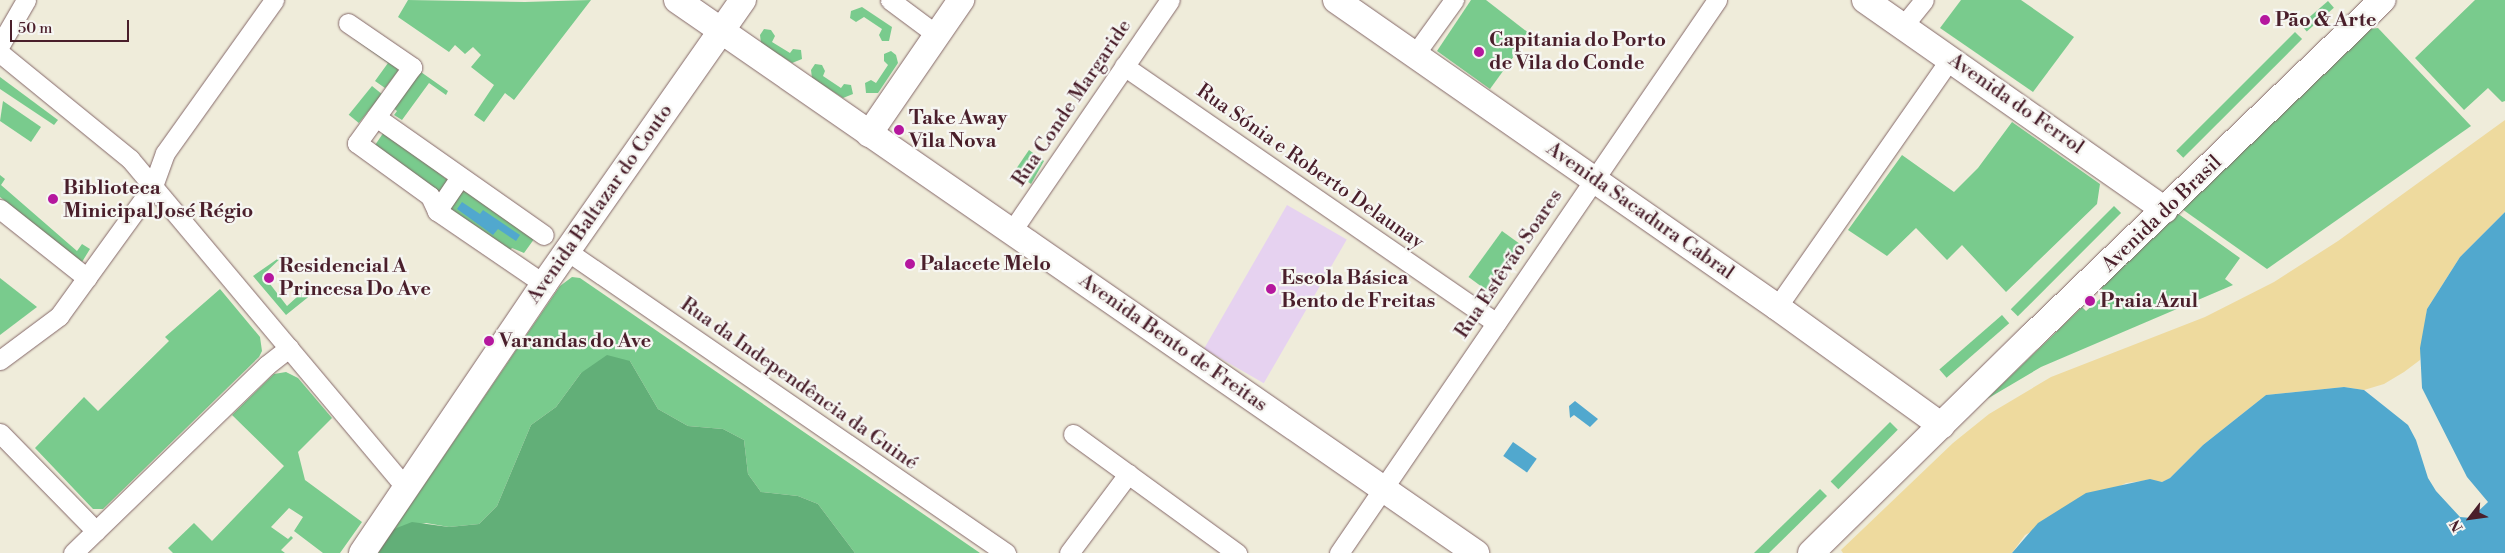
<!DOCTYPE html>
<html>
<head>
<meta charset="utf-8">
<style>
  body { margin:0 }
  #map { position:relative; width:2505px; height:553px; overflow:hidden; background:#efecda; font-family:"Libre Bodoni",serif }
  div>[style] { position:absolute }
  .built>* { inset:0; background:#e6d2f0; transform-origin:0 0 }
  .green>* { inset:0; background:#79cb8d; transform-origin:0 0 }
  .forest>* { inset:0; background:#62af78 }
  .sand>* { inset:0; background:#eeda9e }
  .water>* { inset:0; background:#51a8ce; transform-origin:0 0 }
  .roads { filter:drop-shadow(0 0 1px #846768) drop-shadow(0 0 1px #846768) }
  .street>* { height:19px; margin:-9.5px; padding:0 9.5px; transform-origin:9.5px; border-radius:9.5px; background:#fff }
  .secondary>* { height:26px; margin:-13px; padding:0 13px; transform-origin:13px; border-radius:13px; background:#fff }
  .dots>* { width:14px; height:14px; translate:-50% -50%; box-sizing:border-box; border:2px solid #f6f6f2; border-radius:50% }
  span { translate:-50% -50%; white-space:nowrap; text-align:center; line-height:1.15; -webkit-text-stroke:4.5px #f6f6f2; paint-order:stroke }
  .poi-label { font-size:20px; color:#4a1f2b; font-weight:700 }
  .left { translate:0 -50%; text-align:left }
  .street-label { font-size:20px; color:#4a1f2b }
  .north { position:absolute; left:2445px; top:493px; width:50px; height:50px; -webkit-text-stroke:4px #f6f6f2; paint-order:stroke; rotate:240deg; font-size:14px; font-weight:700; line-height:20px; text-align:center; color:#4a1f2b }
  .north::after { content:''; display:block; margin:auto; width:18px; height:22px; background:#4a1f2b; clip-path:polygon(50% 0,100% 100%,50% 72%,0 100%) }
  .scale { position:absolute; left:10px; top:20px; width:119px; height:22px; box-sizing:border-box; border:2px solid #4a1f2b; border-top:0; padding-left:6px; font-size:15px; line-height:18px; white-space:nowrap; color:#4a1f2b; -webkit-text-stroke:4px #f6f6f2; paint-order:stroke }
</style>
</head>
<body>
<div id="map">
  <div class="built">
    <div style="left:1287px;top:205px;width:69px;height:166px;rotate:30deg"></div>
  </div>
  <div class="green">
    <div style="clip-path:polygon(408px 0,525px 2px,591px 0,514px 100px,505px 93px,484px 122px,474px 115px,494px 85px,471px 67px,481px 55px,473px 47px,465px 54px,455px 45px,449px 52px,398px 17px)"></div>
    <div style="clip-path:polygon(1471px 0,1486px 0,1530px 34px,1490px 89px,1437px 51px)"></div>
    <div style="clip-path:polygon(1961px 0,2021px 0,2074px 37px,2033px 92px,1940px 28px)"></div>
    <div style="clip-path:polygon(2475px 0,2505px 0,2505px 101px,2502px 102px,2488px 88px,2464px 110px,2415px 58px)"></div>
    <div style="left:2328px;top:1px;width:9px;height:36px;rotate:49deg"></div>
    <div style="clip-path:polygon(862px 7px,892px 27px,889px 41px,882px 41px,879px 35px,882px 29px,864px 17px,856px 22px,850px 18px,851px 11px)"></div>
    <div style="clip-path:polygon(2378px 28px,2471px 126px,2267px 269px,2182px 209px,2371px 29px)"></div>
    <div style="clip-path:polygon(764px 29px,771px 30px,775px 36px,772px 42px,790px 53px,793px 49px,801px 50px,802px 59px,792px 63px,761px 43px,760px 35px)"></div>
    <div style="left:2295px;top:32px;width:10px;height:168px;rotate:45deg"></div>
    <div style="clip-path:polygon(358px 34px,397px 67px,398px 71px,385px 88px,375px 81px,388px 63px,354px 39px)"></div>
    <div style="clip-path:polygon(891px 51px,896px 55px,898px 63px,878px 93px,866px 93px,865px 83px,871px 80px,876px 83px,888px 65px,884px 61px,884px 54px)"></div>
    <div style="clip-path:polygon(815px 64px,822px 65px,825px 71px,823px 76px,841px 88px,844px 84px,851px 85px,853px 94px,843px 98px,812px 78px,811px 70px)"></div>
    <div style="clip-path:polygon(418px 70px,448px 91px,446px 95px,429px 83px,402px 120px,394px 115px,397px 111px,392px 107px)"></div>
    <div style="clip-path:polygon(0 77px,58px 120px,54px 125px,0 89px)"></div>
    <div style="left:372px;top:86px;width:13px;height:37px;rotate:39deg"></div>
    <div style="clip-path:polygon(3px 101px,41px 127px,31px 142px,0 121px)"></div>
    <div style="clip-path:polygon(2012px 122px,2100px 184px,2097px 204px,2006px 292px,1962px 245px,1947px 260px,1916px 228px,1887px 256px,1848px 230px,1902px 155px,1954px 192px,1978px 168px)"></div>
    <div style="clip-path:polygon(386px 129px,450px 182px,437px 194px,373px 148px)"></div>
    <div style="clip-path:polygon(1029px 150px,1044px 161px,1031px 184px,1014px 172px)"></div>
    <div style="clip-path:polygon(0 175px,5px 179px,1px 185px,77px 251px,82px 244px,90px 249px,82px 262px,0 197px)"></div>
    <div style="clip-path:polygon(457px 189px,471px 193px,537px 235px,524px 253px,512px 248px,508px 252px,448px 215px,447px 204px)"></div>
    <div style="left:2114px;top:206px;width:10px;height:146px;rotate:45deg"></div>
    <div style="clip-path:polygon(2177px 213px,2240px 258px,2225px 279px,2233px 285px,2041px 367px,1987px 399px,2082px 307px,2086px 311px,2106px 294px,2101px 288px)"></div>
    <div style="left:1502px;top:231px;width:24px;height:57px;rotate:36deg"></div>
    <div style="clip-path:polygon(286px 253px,263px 275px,287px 306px,307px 288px,312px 294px,286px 315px,253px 276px)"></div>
    <div style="clip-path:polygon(572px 277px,580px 278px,980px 553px,855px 553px,818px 504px,798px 496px,761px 492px,748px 474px,744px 440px,723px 429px,688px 426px,658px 409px,630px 361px,581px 373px,556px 407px,531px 425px,497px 506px,479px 524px,449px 527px,426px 523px,394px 529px,560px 286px)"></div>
    <div style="clip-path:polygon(0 278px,37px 307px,0 335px)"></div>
    <div style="clip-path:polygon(220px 289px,260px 337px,262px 351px,259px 357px,103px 509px,93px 509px,35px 448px,84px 397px,98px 411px,169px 341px,165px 337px)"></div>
    <div style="left:2002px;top:315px;width:11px;height:83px;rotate:49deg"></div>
    <div style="clip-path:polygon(286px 372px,298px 378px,332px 418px,298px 452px,305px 480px,362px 522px,340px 553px,323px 553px,294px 531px,303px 517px,289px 508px,271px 527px,288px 539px,291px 536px,293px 538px,281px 550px,285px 553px,173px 553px,168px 548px,194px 523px,212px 541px,284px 466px,232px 415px,274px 374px)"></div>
    <div style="left:1890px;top:422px;width:11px;height:84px;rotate:45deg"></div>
    <div style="clip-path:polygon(1820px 489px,1827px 496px,1769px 553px,1754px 553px)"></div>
  </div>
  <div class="forest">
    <div style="clip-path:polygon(607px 355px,630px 361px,658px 409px,688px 426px,723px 429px,744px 440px,748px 474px,761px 492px,798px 496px,818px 504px,855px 553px,378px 553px,394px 529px,412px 522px,449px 527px,479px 524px,497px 506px,531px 425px,556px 407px,581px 373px)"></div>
  </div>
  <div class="sand">
    <div style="clip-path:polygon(2505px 120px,2505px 212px,2460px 257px,2427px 309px,2420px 360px,2404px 372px,2384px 384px,2364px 390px,2344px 387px,2266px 395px,2203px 445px,2170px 478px,2162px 482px,2150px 480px,2126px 483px,2025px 535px,2012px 553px,1843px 553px,1841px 550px,1953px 443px,1989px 414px,2051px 377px,2205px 317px,2274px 282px,2338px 241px)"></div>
  </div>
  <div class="water">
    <div style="clip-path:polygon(462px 202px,480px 214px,483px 210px,520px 235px,516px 241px,498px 229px,493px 235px,457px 209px)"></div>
    <div style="clip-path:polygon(2505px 212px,2505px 553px,2012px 553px,2038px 523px,2086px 493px,2150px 479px,2162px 482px,2170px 478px,2203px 445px,2266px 395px,2344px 387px,2364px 390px,2408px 425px,2416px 440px,2428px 478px,2436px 491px,2460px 517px,2471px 518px,2488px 502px,2467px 477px,2422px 388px,2420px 348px,2427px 309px,2460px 257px)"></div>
    <div style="clip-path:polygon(1575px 401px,1598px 419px,1590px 427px,1574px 415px,1570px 418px,1569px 406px)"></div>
    <div style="left:1513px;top:442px;width:29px;height:17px;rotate:35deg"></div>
  </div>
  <div class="roads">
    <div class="street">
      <div style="left:890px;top:0;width:59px;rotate:36.7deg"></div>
      <div style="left:348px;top:23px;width:78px;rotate:34.5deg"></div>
      <div style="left:412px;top:67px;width:94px;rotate:125.9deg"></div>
      <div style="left:357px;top:143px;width:90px;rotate:36deg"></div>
      <div style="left:430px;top:196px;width:17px;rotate:65deg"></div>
      <div style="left:437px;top:211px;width:130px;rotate:34.3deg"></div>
      <div style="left:1903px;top:26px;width:33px;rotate:-51deg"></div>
      <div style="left:0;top:45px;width:52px;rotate:-60deg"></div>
      <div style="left:0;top:53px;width:168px;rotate:39.2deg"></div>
      <div style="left:130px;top:159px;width:431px;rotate:50deg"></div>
      <div style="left:1415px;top:54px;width:67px;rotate:-54.2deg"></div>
      <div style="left:1124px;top:66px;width:452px;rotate:34.6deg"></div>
      <div style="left:376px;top:117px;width:205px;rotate:35.1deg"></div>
      <div style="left:0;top:209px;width:111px;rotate:38.4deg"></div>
      <div style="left:437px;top:211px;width:41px;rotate:-55.9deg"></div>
      <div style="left:1011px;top:232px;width:281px;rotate:-55.6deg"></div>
      <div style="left:567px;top:251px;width:533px;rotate:34.53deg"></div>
      <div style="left:1777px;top:307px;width:302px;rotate:-55.1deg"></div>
      <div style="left:0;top:360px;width:74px;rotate:-36.7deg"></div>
      <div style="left:59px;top:316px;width:160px;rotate:-54.1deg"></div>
      <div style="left:153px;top:186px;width:35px;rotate:-70deg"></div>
      <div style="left:165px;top:153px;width:188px;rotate:-54.5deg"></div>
      <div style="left:0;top:433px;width:137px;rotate:45.6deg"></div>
      <div style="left:1073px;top:434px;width:203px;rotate:36deg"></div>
      <div style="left:73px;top:553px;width:270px;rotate:-44.1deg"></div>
      <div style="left:267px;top:365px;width:28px;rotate:-38deg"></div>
      <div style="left:1069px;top:553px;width:99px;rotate:-53.2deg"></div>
      <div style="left:1339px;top:553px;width:670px;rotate:-55.65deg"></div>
    </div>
    <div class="secondary">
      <div style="left:677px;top:0;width:972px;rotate:34.69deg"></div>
      <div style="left:1336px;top:0;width:537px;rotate:34.84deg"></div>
      <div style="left:1777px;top:307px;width:203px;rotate:35.8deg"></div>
      <div style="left:1865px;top:0;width:366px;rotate:35deg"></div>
      <div style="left:869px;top:134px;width:163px;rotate:-55.5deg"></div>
      <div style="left:362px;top:553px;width:325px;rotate:-55.9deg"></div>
      <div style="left:544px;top:284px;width:347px;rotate:-55deg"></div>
      <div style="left:1811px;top:553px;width:308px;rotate:-44.5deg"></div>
      <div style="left:2031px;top:337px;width:487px;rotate:-43.8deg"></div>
    </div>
  </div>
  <div class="dots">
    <div style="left:2265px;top:20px;background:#b5179e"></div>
    <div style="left:1479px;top:52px;background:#b5179e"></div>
    <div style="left:899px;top:130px;background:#b5179e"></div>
    <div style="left:53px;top:199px;background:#b5179e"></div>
    <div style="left:910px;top:264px;background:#b5179e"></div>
    <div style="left:269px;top:278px;background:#b5179e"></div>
    <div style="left:1271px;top:289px;background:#b5179e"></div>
    <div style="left:2090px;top:301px;background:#b5179e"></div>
    <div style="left:489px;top:341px;background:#b5179e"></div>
  </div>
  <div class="poi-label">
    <span class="left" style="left:2275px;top:20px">Pão &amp; Arte</span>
    <span class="left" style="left:1489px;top:52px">Capitania do Porto<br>de Vila do Conde</span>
    <span class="left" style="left:909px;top:130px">Take Away<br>Vila Nova</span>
    <span class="left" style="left:63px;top:200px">Biblioteca<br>Minicipal José Régio</span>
    <span class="left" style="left:920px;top:264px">Palacete Melo</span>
    <span class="left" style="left:279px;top:278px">Residencial A<br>Princesa Do Ave</span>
    <span class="left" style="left:1281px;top:290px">Escola Básica<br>Bento de Freitas</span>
    <span class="left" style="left:2100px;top:301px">Praia Azul</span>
    <span class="left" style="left:499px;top:341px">Varandas do Ave</span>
  </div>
  <div class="street-label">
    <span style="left:1072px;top:103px;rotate:-56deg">Rua Conde Margaride</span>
    <span style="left:2016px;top:104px;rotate:35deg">Avenida do Ferrol</span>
    <span style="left:1310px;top:167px;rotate:35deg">Rua Sónia e Roberto Delaunay</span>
    <span style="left:600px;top:204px;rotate:-55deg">Avenida Baltazar do Couto</span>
    <span style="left:1640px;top:211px;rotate:35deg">Avenida Sacadura Cabral</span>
    <span style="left:2162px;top:214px;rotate:-44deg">Avenida do Brasil</span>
    <span style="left:1509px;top:264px;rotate:-56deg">Rua Estêvão Soares</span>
    <span style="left:1173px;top:343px;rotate:35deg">Avenida Bento de Freitas</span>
    <span style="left:799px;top:384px;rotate:35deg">Rua da Independência da Guiné</span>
  </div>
  <div class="north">N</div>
  <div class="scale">50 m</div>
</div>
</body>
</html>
